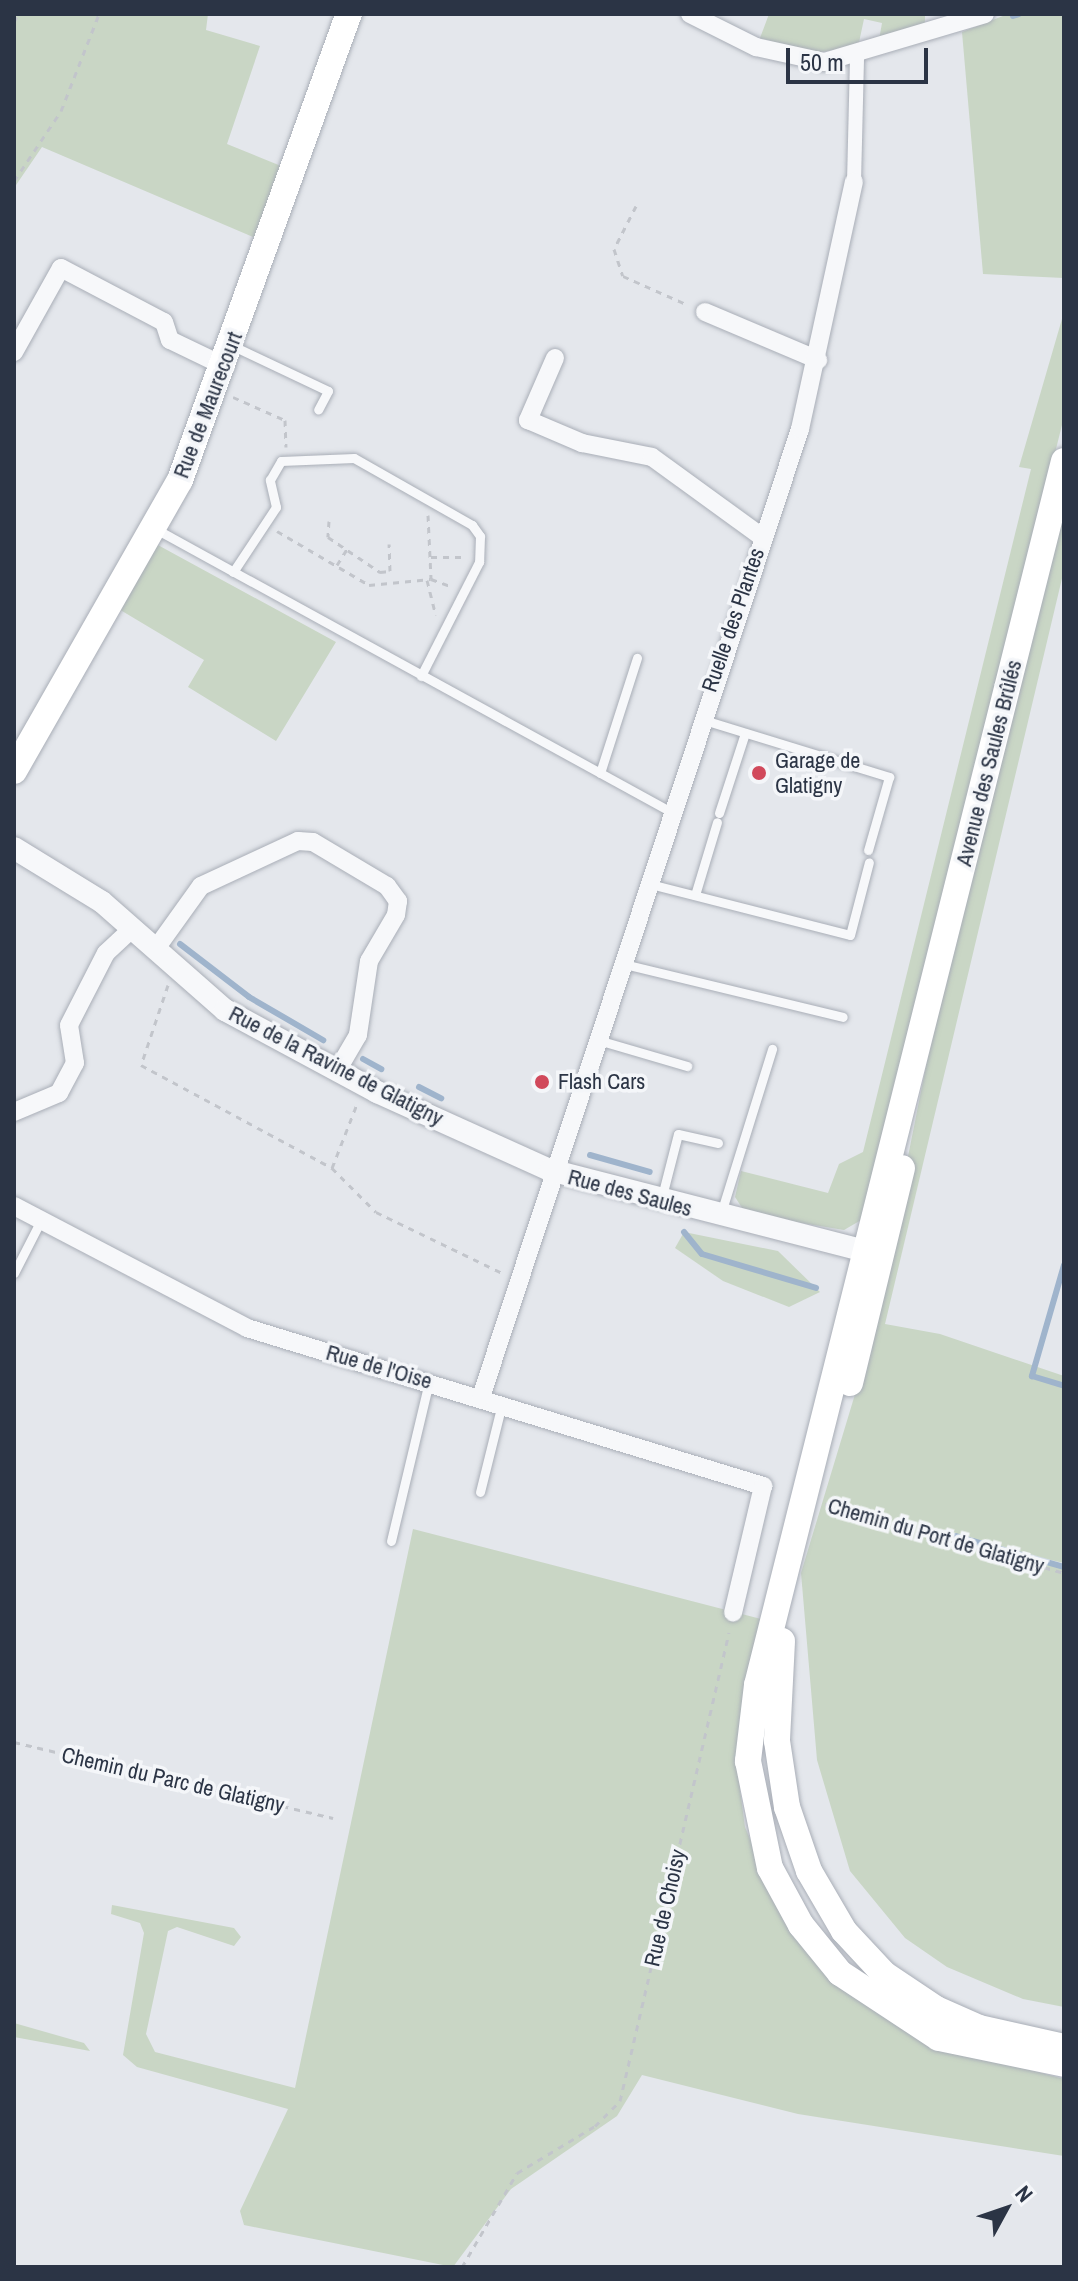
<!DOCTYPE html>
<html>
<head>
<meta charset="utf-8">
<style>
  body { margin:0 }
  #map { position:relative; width:1078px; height:2281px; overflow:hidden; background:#e4e7ec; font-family:"Archivo Narrow",sans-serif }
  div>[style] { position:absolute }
  .green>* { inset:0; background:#c9d6c5 }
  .stream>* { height:6px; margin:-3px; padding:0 3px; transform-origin:3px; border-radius:3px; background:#9fb4cc }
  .path>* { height:3px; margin-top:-1.5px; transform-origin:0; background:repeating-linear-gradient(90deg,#c2c5cb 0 6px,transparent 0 12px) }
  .roads { filter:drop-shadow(0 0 2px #a9aeb7) drop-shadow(0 0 2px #a9aeb7) }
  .service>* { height:9px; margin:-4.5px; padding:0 4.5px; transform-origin:4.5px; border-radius:4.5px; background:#f7f8fa }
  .pedestrian>* { height:14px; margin:-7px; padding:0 7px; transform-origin:7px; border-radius:7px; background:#f7f8fa }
  .minor>* { height:18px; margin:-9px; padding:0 9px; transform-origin:9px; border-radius:9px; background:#f7f8fa }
  .tertiary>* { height:22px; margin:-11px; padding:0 11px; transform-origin:11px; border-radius:11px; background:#f7f8fa }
  .secondary>* { height:26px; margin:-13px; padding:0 13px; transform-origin:13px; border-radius:13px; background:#fff }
  .dots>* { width:22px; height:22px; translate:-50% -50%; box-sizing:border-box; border:4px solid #f4f6f9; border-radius:50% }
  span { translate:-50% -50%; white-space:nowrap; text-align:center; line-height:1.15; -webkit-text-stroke:7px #f4f6f9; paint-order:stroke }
  .street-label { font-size:22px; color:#2b3445 }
  .poi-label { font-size:22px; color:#2b3445 }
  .left { translate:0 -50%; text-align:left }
  .frame { position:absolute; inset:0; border:16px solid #2b3445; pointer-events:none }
  .north { position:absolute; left:966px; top:2169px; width:80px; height:80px; -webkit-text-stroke:6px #f4f6f9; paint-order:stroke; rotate:50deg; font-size:22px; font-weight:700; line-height:32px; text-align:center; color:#2b3445 }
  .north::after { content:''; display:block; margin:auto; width:28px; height:36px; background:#2b3445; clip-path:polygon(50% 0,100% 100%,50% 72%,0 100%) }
  .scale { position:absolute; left:786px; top:48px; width:142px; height:36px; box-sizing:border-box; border:4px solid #2b3445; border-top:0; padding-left:10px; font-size:24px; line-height:28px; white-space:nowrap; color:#2b3445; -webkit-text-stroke:6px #f4f6f9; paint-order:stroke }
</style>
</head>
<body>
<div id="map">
  <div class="green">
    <div style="clip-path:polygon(14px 14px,208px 14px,206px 30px,260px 46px,227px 144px,281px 166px,258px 239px,42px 147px,14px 188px)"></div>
    <div style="clip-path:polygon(769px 14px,925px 14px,925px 25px,879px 40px,882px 23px,864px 19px,858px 47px,813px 53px,760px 38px)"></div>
    <div style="clip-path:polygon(1008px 14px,1064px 14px,1064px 278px,983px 274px,962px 32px)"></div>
    <div style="clip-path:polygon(1064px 312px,1064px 417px,863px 1219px,844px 1230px,746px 1214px,735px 1197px,741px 1171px,828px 1193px,839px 1164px,863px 1152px,1031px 469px,1019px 467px)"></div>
    <div style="clip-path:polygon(1064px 504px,1064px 570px,885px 1324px,940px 1334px,1064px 1376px,1064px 1563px,911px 1529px,1064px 1565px,1064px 2007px,1023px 1999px,947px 1967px,905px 1938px,850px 1871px,817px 1760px,801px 1573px,872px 1338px,928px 1056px)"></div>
    <div style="clip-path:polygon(156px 544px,336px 642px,276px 741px,188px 687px,204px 660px,117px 608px)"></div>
    <div style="clip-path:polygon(684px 1232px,778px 1251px,820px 1292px,789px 1307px,723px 1281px,675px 1248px)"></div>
    <div style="clip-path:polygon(413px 1529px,761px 1619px,740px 1790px,745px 1827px,775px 1900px,928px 2042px,1064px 2079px,1064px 2156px,798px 2114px,642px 2075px,617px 2116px,511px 2189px,453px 2267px,244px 2225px,240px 2211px,288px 2109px,137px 2067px,123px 2055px,144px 1933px,140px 1923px,111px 1914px,112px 1905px,234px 1928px,241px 1937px,234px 1946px,177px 1927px,168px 1931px,146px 2034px,155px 2052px,295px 2088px)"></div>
    <div style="clip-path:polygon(14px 2023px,84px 2043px,90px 2051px,14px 2037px)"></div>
  </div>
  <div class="stream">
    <div style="left:1013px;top:16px;width:6px;rotate:-18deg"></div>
    <div style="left:180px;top:944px;width:87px;rotate:37.5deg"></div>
    <div style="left:249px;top:997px;width:86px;rotate:30.2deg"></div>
    <div style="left:363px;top:1059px;width:21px;rotate:29deg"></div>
    <div style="left:419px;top:1087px;width:25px;rotate:27deg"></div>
    <div style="left:590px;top:1155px;width:62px;rotate:15.8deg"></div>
    <div style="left:684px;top:1232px;width:28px;rotate:51deg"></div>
    <div style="left:702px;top:1254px;width:119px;rotate:16.6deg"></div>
    <div style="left:1064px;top:1265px;width:116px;rotate:106.1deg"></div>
    <div style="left:1032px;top:1376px;width:34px;rotate:17deg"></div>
    <div style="left:955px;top:1536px;width:113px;rotate:15.9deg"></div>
  </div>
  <div class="path">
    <div style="left:14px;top:22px;width:9px;rotate:-63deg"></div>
    <div style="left:14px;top:181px;width:84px;rotate:-56.1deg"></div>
    <div style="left:61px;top:111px;width:104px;rotate:-68.6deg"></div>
    <div style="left:636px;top:206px;width:48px;rotate:117.1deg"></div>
    <div style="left:614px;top:249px;width:28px;rotate:72deg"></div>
    <div style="left:623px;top:276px;width:71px;rotate:24deg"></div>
    <div style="left:233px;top:397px;width:57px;rotate:23.9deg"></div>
    <div style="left:285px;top:420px;width:27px;rotate:88deg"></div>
    <div style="left:428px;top:515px;width:64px;rotate:87.3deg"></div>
    <div style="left:329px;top:521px;width:16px;rotate:94deg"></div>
    <div style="left:328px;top:537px;width:63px;rotate:33.9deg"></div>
    <div style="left:380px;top:572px;width:10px;rotate:-6deg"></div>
    <div style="left:390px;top:571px;width:27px;rotate:-92deg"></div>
    <div style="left:277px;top:531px;width:107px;rotate:30.4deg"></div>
    <div style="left:369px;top:585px;width:62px;rotate:-5.5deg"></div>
    <div style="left:431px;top:579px;width:23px;rotate:20deg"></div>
    <div style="left:431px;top:557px;width:36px"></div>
    <div style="left:337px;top:565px;width:19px;rotate:-58deg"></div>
    <div style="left:427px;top:580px;width:36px;rotate:76deg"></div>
    <div style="left:168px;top:985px;width:84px;rotate:108.6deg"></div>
    <div style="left:141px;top:1065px;width:217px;rotate:28.3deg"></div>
    <div style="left:332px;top:1168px;width:62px;rotate:45deg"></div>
    <div style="left:376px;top:1212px;width:140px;rotate:25.8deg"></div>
    <div style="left:332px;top:1168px;width:69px;rotate:-68.7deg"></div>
    <div style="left:825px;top:1504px;width:249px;rotate:16.1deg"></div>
    <div style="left:14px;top:1742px;width:328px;rotate:13.4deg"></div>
    <div style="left:462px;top:2267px;width:109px;rotate:-59.7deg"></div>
    <div style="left:517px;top:2173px;width:91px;rotate:-31.1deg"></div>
    <div style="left:595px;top:2126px;width:35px;rotate:-45deg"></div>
    <div style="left:620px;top:2101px;width:481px;rotate:-76.9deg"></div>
  </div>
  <div class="roads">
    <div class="service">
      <div style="left:233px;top:346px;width:105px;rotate:25.3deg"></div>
      <div style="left:328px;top:391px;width:21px;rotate:118deg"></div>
      <div style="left:154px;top:528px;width:592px;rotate:28.77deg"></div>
      <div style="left:233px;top:572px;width:78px;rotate:-56.5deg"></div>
      <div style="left:276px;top:507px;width:28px;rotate:-103deg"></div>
      <div style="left:270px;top:480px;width:22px;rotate:-60deg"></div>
      <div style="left:281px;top:461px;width:73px;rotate:-2.4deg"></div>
      <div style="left:354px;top:458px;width:136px;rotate:29.6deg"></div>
      <div style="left:472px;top:525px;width:14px;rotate:54deg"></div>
      <div style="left:480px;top:536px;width:26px;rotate:92deg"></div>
      <div style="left:479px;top:562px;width:128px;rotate:117deg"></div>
      <div style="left:704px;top:720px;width:194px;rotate:17.1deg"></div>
      <div style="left:889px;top:777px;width:76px;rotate:106deg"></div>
      <div style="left:600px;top:773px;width:121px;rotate:-72.2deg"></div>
      <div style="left:719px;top:813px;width:84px;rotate:-72deg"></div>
      <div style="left:650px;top:884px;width:206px;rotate:14.3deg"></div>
      <div style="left:850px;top:935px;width:75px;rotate:-75.4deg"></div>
      <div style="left:695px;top:895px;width:76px;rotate:-73.2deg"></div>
      <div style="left:624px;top:964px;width:225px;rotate:13.6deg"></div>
      <div style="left:598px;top:1040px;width:93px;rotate:16.3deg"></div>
      <div style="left:661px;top:1200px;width:68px;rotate:-75.6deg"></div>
      <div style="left:678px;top:1134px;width:41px;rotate:12.7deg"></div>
      <div style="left:721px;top:1213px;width:172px;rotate:-72.7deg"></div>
      <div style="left:14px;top:1273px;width:59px;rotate:-63deg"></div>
      <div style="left:480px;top:1492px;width:91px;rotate:-76deg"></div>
      <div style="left:391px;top:1541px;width:163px;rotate:-76.6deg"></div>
    </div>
    <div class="pedestrian">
      <div style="left:854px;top:182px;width:126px;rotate:-88.6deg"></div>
    </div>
    <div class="minor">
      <div style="left:690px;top:14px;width:74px;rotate:26.6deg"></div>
      <div style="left:756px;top:47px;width:70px;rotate:12.4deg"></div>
      <div style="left:824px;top:62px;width:168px;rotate:-16.6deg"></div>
      <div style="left:705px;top:312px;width:123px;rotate:23deg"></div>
      <div style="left:14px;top:352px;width:96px;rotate:-60.8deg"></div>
      <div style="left:61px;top:268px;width:116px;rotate:27.7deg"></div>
      <div style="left:164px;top:322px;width:19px;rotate:72deg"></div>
      <div style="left:170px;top:340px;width:62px;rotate:25.7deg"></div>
      <div style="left:555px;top:358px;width:68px;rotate:113.5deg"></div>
      <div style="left:528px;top:420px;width:59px;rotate:23.1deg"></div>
      <div style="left:582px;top:443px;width:71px;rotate:11.3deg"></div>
      <div style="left:652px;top:457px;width:136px;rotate:36deg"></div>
      <div style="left:155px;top:950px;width:79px;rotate:-54.3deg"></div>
      <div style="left:201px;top:886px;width:107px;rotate:-24.9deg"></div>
      <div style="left:298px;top:841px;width:15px;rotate:4deg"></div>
      <div style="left:313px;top:842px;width:86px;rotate:30.7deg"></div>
      <div style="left:387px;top:886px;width:19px;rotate:54deg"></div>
      <div style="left:398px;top:901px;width:14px;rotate:98deg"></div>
      <div style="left:396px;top:915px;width:53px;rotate:120.4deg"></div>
      <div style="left:369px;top:961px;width:75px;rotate:98.5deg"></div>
      <div style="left:358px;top:1035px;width:42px;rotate:120.3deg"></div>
      <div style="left:14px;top:1112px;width:49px;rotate:-22.9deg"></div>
      <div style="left:59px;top:1093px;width:34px;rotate:-62deg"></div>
      <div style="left:75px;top:1063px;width:38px;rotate:-99deg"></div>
      <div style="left:69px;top:1025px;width:81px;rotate:-62.8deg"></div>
      <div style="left:106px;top:953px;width:37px;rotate:-43deg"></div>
      <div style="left:14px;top:1206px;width:263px;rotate:27.6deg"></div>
      <div style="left:247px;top:1328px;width:540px;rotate:17.02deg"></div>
      <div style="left:763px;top:1486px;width:130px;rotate:103.3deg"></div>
      <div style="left:481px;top:1397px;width:1019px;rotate:-71.76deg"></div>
      <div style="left:800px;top:429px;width:253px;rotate:-77.7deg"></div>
    </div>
    <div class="tertiary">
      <div style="left:14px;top:848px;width:103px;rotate:31.5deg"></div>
      <div style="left:102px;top:902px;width:164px;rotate:41.3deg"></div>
      <div style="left:225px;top:1010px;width:173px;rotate:28.3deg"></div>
      <div style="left:377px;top:1092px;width:190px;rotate:24.3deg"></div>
      <div style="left:550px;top:1170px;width:343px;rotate:14.4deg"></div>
    </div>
    <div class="secondary">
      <div style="left:1064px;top:461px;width:1262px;rotate:104.08deg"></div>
      <div style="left:757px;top:1685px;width:77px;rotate:96.8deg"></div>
      <div style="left:748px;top:1761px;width:109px;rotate:78.4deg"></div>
      <div style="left:770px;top:1868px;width:65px;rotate:61.5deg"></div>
      <div style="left:801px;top:1925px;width:62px;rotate:50.9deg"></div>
      <div style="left:840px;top:1973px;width:118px;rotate:33.3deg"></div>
      <div style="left:939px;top:2038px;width:128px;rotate:11.7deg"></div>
      <div style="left:14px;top:771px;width:335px;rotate:-60.3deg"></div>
      <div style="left:180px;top:480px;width:496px;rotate:-70.1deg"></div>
      <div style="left:850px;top:1383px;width:221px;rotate:-76.4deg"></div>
      <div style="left:782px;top:1641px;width:100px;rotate:92.9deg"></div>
      <div style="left:777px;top:1741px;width:67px;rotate:81.4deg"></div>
      <div style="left:787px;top:1807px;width:68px;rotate:71deg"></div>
      <div style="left:809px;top:1871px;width:69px;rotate:59.7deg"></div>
      <div style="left:844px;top:1931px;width:59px;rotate:47.1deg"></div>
      <div style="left:884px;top:1974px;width:63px;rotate:33.9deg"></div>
      <div style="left:936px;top:2009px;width:47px;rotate:23.8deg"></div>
      <div style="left:979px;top:2028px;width:87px;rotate:12.6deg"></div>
    </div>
  </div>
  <div class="dots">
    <div style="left:759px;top:773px;background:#d1495b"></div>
    <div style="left:542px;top:1082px;background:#d1495b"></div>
  </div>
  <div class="street-label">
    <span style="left:208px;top:405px;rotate:-69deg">Rue de Maurecourt</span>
    <span style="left:733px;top:620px;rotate:-71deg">Ruelle des Plantes</span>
    <span style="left:989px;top:763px;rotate:-76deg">Avenue des Saules Brûlés</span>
    <span style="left:336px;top:1066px;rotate:27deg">Rue de la Ravine de Glatigny</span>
    <span style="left:630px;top:1193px;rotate:15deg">Rue des Saules</span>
    <span style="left:379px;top:1367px;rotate:16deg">Rue de l'Oise</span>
    <span style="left:936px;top:1536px;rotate:16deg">Chemin du Port de Glatigny</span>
    <span style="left:173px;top:1780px;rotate:13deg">Chemin du Parc de Glatigny</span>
    <span style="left:665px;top:1908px;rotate:-77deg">Rue de Choisy</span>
  </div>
  <div class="poi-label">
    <span class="left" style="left:775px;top:773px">Garage de<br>Glatigny</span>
    <span class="left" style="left:558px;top:1082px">Flash Cars</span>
  </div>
  <div class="frame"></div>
  <div class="north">N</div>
  <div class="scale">50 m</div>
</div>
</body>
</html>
